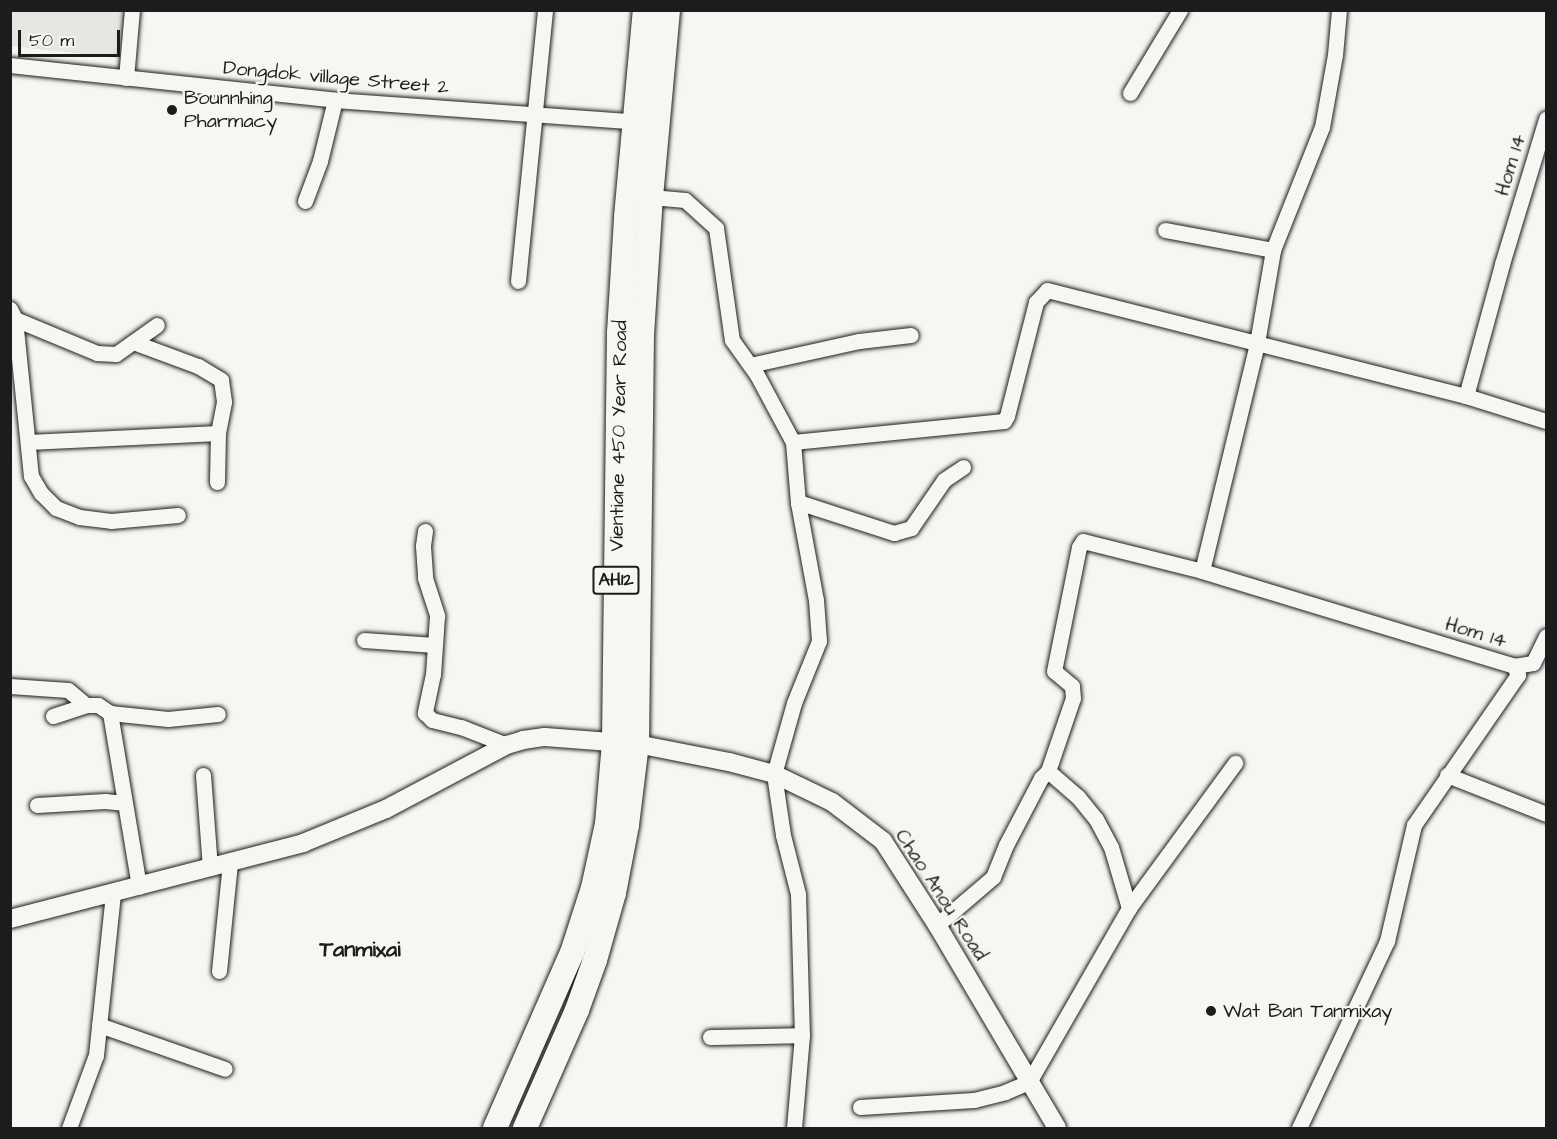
<!DOCTYPE html>
<html>
<head>
<meta charset="utf-8">
<style>
  body { margin:0 }
  #map { position:relative; width:1557px; height:1139px; overflow:hidden; background:#f6f6f2; font-family:"Architects Daughter",sans-serif }
  div>[style] { position:absolute }
  .built>* { inset:0; background:#e6e6e2 }
  .roads { filter:drop-shadow(0 0 2px #1c1c1c) drop-shadow(0 0 2px #1c1c1c) }
  .minor>* { height:15px; margin:-7.5px; padding:0 7.5px; transform-origin:7.5px; border-radius:7.5px; background:#f6f6f2 }
  .tertiary>* { height:18px; margin:-9px; padding:0 9px; transform-origin:9px; border-radius:9px; background:#f6f6f2 }
  .trunk>* { height:24px; margin:-12px; padding:0 12px; transform-origin:12px; border-radius:12px; background:#f6f6f2 }
  .dots>* { width:16px; height:16px; translate:-50% -50%; box-sizing:border-box; border:3px solid #f6f6f2; border-radius:50% }
  span { translate:-50% -50%; white-space:nowrap; text-align:center; line-height:1.15; -webkit-text-stroke:4.5px #f6f6f2; paint-order:stroke }
  .shield-label span { padding:2px 4px; background:#f6f6f2; border:2px solid; border-radius:4px; -webkit-text-stroke-width:0 }
  .shield-label { font-size:18px; color:#1c1c1c; font-weight:700 }
  .street-label { font-size:20px; color:#1c1c1c }
  .poi-label { font-size:20px; color:#1c1c1c }
  .left { translate:0 -50%; text-align:left }
  .quarter-label { font-size:22px; color:#1c1c1c; font-weight:700 }
  .frame { position:absolute; inset:0; border:12px solid #1c1c1c; pointer-events:none }
  .scale { position:absolute; left:18px; top:30px; width:102px; height:27px; box-sizing:border-box; border:3px solid #1c1c1c; border-top:0; padding-left:8px; font-size:18px; line-height:21px; white-space:nowrap; color:#1c1c1c; -webkit-text-stroke:4px #f6f6f2; paint-order:stroke }
</style>
</head>
<body>
<div id="map">
  <div class="built">
    <div style="clip-path:polygon(11px 11px,135px 11px,128px 59px,11px 46px)"></div>
  </div>
  <div class="roads">
    <div class="minor">
      <div style="left:10px;top:65px;width:327px;rotate:6.1deg"></div>
      <div style="left:335px;top:100px;width:307px;rotate:4.1deg"></div>
      <div style="left:126px;top:78px;width:68px;rotate:-85deg"></div>
      <div style="left:1130px;top:93px;width:97px;rotate:-58.9deg"></div>
      <div style="left:651px;top:197px;width:34px;rotate:5deg"></div>
      <div style="left:685px;top:200px;width:42px;rotate:42.1deg"></div>
      <div style="left:716px;top:228px;width:113px;rotate:81.9deg"></div>
      <div style="left:732px;top:340px;width:43px;rotate:54.5deg"></div>
      <div style="left:757px;top:375px;width:76px;rotate:61.8deg"></div>
      <div style="left:793px;top:442px;width:61px;rotate:85.3deg"></div>
      <div style="left:798px;top:503px;width:99px;rotate:79.5deg"></div>
      <div style="left:816px;top:600px;width:41px;rotate:85.8deg"></div>
      <div style="left:819px;top:641px;width:67px;rotate:112deg"></div>
      <div style="left:794px;top:703px;width:74px;rotate:105.7deg"></div>
      <div style="left:774px;top:774px;width:62px;rotate:81.6deg"></div>
      <div style="left:783px;top:835px;width:61px;rotate:75.7deg"></div>
      <div style="left:798px;top:894px;width:141px;rotate:88.4deg"></div>
      <div style="left:802px;top:1035px;width:93px;rotate:94.9deg"></div>
      <div style="left:305px;top:201px;width:43px;rotate:-69.4deg"></div>
      <div style="left:320px;top:161px;width:63px;rotate:-76.2deg"></div>
      <div style="left:1165px;top:230px;width:110px;rotate:10.5deg"></div>
      <div style="left:518px;top:281px;width:272px;rotate:-84.3deg"></div>
      <div style="left:10px;top:309px;width:11px;rotate:63deg"></div>
      <div style="left:15px;top:319px;width:158px;rotate:84.2deg"></div>
      <div style="left:31px;top:476px;width:20px;rotate:60deg"></div>
      <div style="left:41px;top:493px;width:21px;rotate:45deg"></div>
      <div style="left:56px;top:508px;width:25px;rotate:21deg"></div>
      <div style="left:79px;top:517px;width:32px;rotate:7deg"></div>
      <div style="left:111px;top:521px;width:67px;rotate:-5.1deg"></div>
      <div style="left:15px;top:319px;width:89px;rotate:22.5deg"></div>
      <div style="left:97px;top:353px;width:19px;rotate:3deg"></div>
      <div style="left:116px;top:354px;width:50px;rotate:-35.3deg"></div>
      <div style="left:133px;top:342px;width:69px;rotate:20.3deg"></div>
      <div style="left:198px;top:366px;width:27px;rotate:31deg"></div>
      <div style="left:221px;top:380px;width:22px;rotate:82deg"></div>
      <div style="left:224px;top:402px;width:32px;rotate:101deg"></div>
      <div style="left:750px;top:365px;width:112px;rotate:-12.4deg"></div>
      <div style="left:859px;top:341px;width:52px;rotate:-6.6deg"></div>
      <div style="left:1466px;top:396px;width:137px;rotate:-74.7deg"></div>
      <div style="left:1502px;top:264px;width:152px;rotate:-73.1deg"></div>
      <div style="left:28px;top:442px;width:190px;rotate:-2.7deg"></div>
      <div style="left:218px;top:433px;width:49px;rotate:91.2deg"></div>
      <div style="left:793px;top:442px;width:212px;rotate:-5.7deg"></div>
      <div style="left:1004px;top:421px;width:6px;rotate:-59deg"></div>
      <div style="left:1007px;top:416px;width:118px;rotate:-75.7deg"></div>
      <div style="left:1036px;top:302px;width:16px;rotate:-47deg"></div>
      <div style="left:1047px;top:290px;width:432px;rotate:14.2deg"></div>
      <div style="left:1466px;top:396px;width:84px;rotate:17.4deg"></div>
      <div style="left:798px;top:502px;width:101px;rotate:17.9deg"></div>
      <div style="left:894px;top:533px;width:18px;rotate:-16deg"></div>
      <div style="left:911px;top:528px;width:58px;rotate:-55.5deg"></div>
      <div style="left:944px;top:480px;width:23px;rotate:-34deg"></div>
      <div style="left:425px;top:531px;width:15px;rotate:98deg"></div>
      <div style="left:423px;top:546px;width:32px;rotate:86deg"></div>
      <div style="left:425px;top:578px;width:40px;rotate:72deg"></div>
      <div style="left:437px;top:616px;width:58px;rotate:93.9deg"></div>
      <div style="left:433px;top:674px;width:40px;rotate:102deg"></div>
      <div style="left:425px;top:713px;width:10px;rotate:45deg"></div>
      <div style="left:432px;top:720px;width:30px;rotate:14deg"></div>
      <div style="left:461px;top:727px;width:49px;rotate:21.4deg"></div>
      <div style="left:1202px;top:571px;width:235px;rotate:-76.4deg"></div>
      <div style="left:1257px;top:343px;width:94px;rotate:-80.2deg"></div>
      <div style="left:1273px;top:250px;width:132px;rotate:-68.3deg"></div>
      <div style="left:1322px;top:127px;width:73px;rotate:-79.8deg"></div>
      <div style="left:1335px;top:55px;width:45px;rotate:-84.9deg"></div>
      <div style="left:364px;top:640px;width:70px;rotate:4.1deg"></div>
      <div style="left:10px;top:686px;width:58px;rotate:3.9deg"></div>
      <div style="left:68px;top:690px;width:23px;rotate:40deg"></div>
      <div style="left:110px;top:713px;width:58px;rotate:5.9deg"></div>
      <div style="left:168px;top:719px;width:50px;rotate:-5.7deg"></div>
      <div style="left:53px;top:716px;width:35px;rotate:-18deg"></div>
      <div style="left:86px;top:705px;width:12px"></div>
      <div style="left:98px;top:705px;width:14px;rotate:34deg"></div>
      <div style="left:110px;top:713px;width:176px;rotate:80.5deg"></div>
      <div style="left:1048px;top:771px;width:40px;rotate:41deg"></div>
      <div style="left:1078px;top:797px;width:28px;rotate:51deg"></div>
      <div style="left:1096px;top:819px;width:32px;rotate:62deg"></div>
      <div style="left:1111px;top:847px;width:64px;rotate:73.6deg"></div>
      <div style="left:203px;top:775px;width:93px;rotate:85.7deg"></div>
      <div style="left:1447px;top:775px;width:106px;rotate:21.5deg"></div>
      <div style="left:37px;top:805px;width:68px;rotate:-3.4deg"></div>
      <div style="left:105px;top:801px;width:18px;rotate:6deg"></div>
      <div style="left:937px;top:925px;width:74px;rotate:-40.6deg"></div>
      <div style="left:993px;top:877px;width:35px;rotate:-68deg"></div>
      <div style="left:1006px;top:845px;width:76px;rotate:-62.4deg"></div>
      <div style="left:1041px;top:778px;width:10px;rotate:-45deg"></div>
      <div style="left:1048px;top:771px;width:77px;rotate:-71.1deg"></div>
      <div style="left:1073px;top:698px;width:12px;rotate:-95deg"></div>
      <div style="left:1072px;top:686px;width:23px;rotate:-140deg"></div>
      <div style="left:1054px;top:671px;width:126px;rotate:-78.6deg"></div>
      <div style="left:1079px;top:547px;width:7px;rotate:-56deg"></div>
      <div style="left:1083px;top:541px;width:123px;rotate:14.1deg"></div>
      <div style="left:1202px;top:571px;width:326px;rotate:16.9deg"></div>
      <div style="left:1514px;top:666px;width:19px;rotate:-9deg"></div>
      <div style="left:1533px;top:663px;width:30px;rotate:-64deg"></div>
      <div style="left:219px;top:971px;width:109px;rotate:-84.2deg"></div>
      <div style="left:99px;top:1025px;width:133px;rotate:19.2deg"></div>
      <div style="left:710px;top:1037px;width:92px;rotate:-1.2deg"></div>
      <div style="left:860px;top:1107px;width:114px;rotate:-3.5deg"></div>
      <div style="left:974px;top:1100px;width:32px;rotate:-14deg"></div>
      <div style="left:1005px;top:1092px;width:26px;rotate:-23deg"></div>
      <div style="left:1029px;top:1082px;width:201px;rotate:-60.1deg"></div>
      <div style="left:1129px;top:908px;width:180px;rotate:-53.8deg"></div>
      <div style="left:69px;top:1128px;width:78px;rotate:-69.7deg"></div>
      <div style="left:96px;top:1055px;width:163px;rotate:-84deg"></div>
      <div style="left:1299px;top:1128px;width:207px;rotate:-64.8deg"></div>
      <div style="left:1387px;top:941px;width:119px;rotate:-76.9deg"></div>
      <div style="left:1414px;top:825px;width:183px;rotate:-55.3deg"></div>
      <div style="left:1518px;top:675px;width:10px;rotate:-114deg"></div>
    </div>
    <div class="tertiary">
      <div style="left:10px;top:919px;width:303px;rotate:-14.5deg"></div>
      <div style="left:303px;top:843px;width:90px;rotate:-22.3deg"></div>
      <div style="left:386px;top:809px;width:137px;rotate:-27.9deg"></div>
      <div style="left:507px;top:745px;width:17px;rotate:-17deg"></div>
      <div style="left:523px;top:740px;width:22px;rotate:-8deg"></div>
      <div style="left:545px;top:737px;width:92px;rotate:4.4deg"></div>
      <div style="left:637px;top:744px;width:94px;rotate:11.1deg"></div>
      <div style="left:729px;top:762px;width:47px;rotate:14.9deg"></div>
      <div style="left:774px;top:774px;width:64px;rotate:25.8deg"></div>
      <div style="left:832px;top:802px;width:64px;rotate:37.4deg"></div>
      <div style="left:883px;top:841px;width:100px;rotate:57.3deg"></div>
      <div style="left:937px;top:925px;width:236px;rotate:59.4deg"></div>
    </div>
    <div class="trunk">
      <div style="left:495px;top:1128px;width:191px;rotate:-66.3deg"></div>
      <div style="left:572px;top:953px;width:68px;rotate:-72.1deg"></div>
      <div style="left:593px;top:888px;width:66px;rotate:-77.7deg"></div>
      <div style="left:607px;top:824px;width:82px;rotate:-85.1deg"></div>
      <div style="left:614px;top:742px;width:409px;rotate:-89.3deg"></div>
      <div style="left:619px;top:333px;width:116px;rotate:-86.5deg"></div>
      <div style="left:626px;top:217px;width:208px;rotate:-84.8deg"></div>
      <div style="left:525px;top:1128px;width:129px;rotate:-66.2deg"></div>
      <div style="left:577px;top:1010px;width:53px;rotate:-70.2deg"></div>
      <div style="left:595px;top:960px;width:70px;rotate:-74.2deg"></div>
      <div style="left:614px;top:893px;width:69px;rotate:-79.2deg"></div>
      <div style="left:627px;top:825px;width:82px;rotate:-83deg"></div>
      <div style="left:637px;top:744px;width:409px;rotate:-89.3deg"></div>
      <div style="left:642px;top:335px;width:138px;rotate:-86.3deg"></div>
      <div style="left:651px;top:197px;width:188px;rotate:-84.8deg"></div>
    </div>
  </div>
  <div class="dots">
    <div style="left:172px;top:110px;background:#1c1c1c"></div>
    <div style="left:1211px;top:1011px;background:#1c1c1c"></div>
  </div>
  <div class="shield-label">
    <span style="left:616px;top:580px">AH12</span>
  </div>
  <div class="street-label">
    <span style="left:336px;top:78px;rotate:5deg">Dongdok village Street 2</span>
    <span style="left:1511px;top:165px;rotate:-73deg">Hom 14</span>
    <span style="left:619px;top:436px;rotate:-89deg">Vientiane 450 Year Road</span>
    <span style="left:1476px;top:633px;rotate:17deg">Hom 14</span>
    <span style="left:941px;top:895px;rotate:57deg">Chao Anou Road</span>
  </div>
  <div class="poi-label">
    <span class="left" style="left:184px;top:110px">Bounnhing<br>Pharmacy</span>
    <span class="left" style="left:1223px;top:1011px">Wat Ban Tanmixay</span>
  </div>
  <div class="quarter-label">
    <span style="left:360px;top:950px">Tanmixai</span>
  </div>
  <div class="frame"></div>
  <div class="scale">50 m</div>
</div>
</body>
</html>
